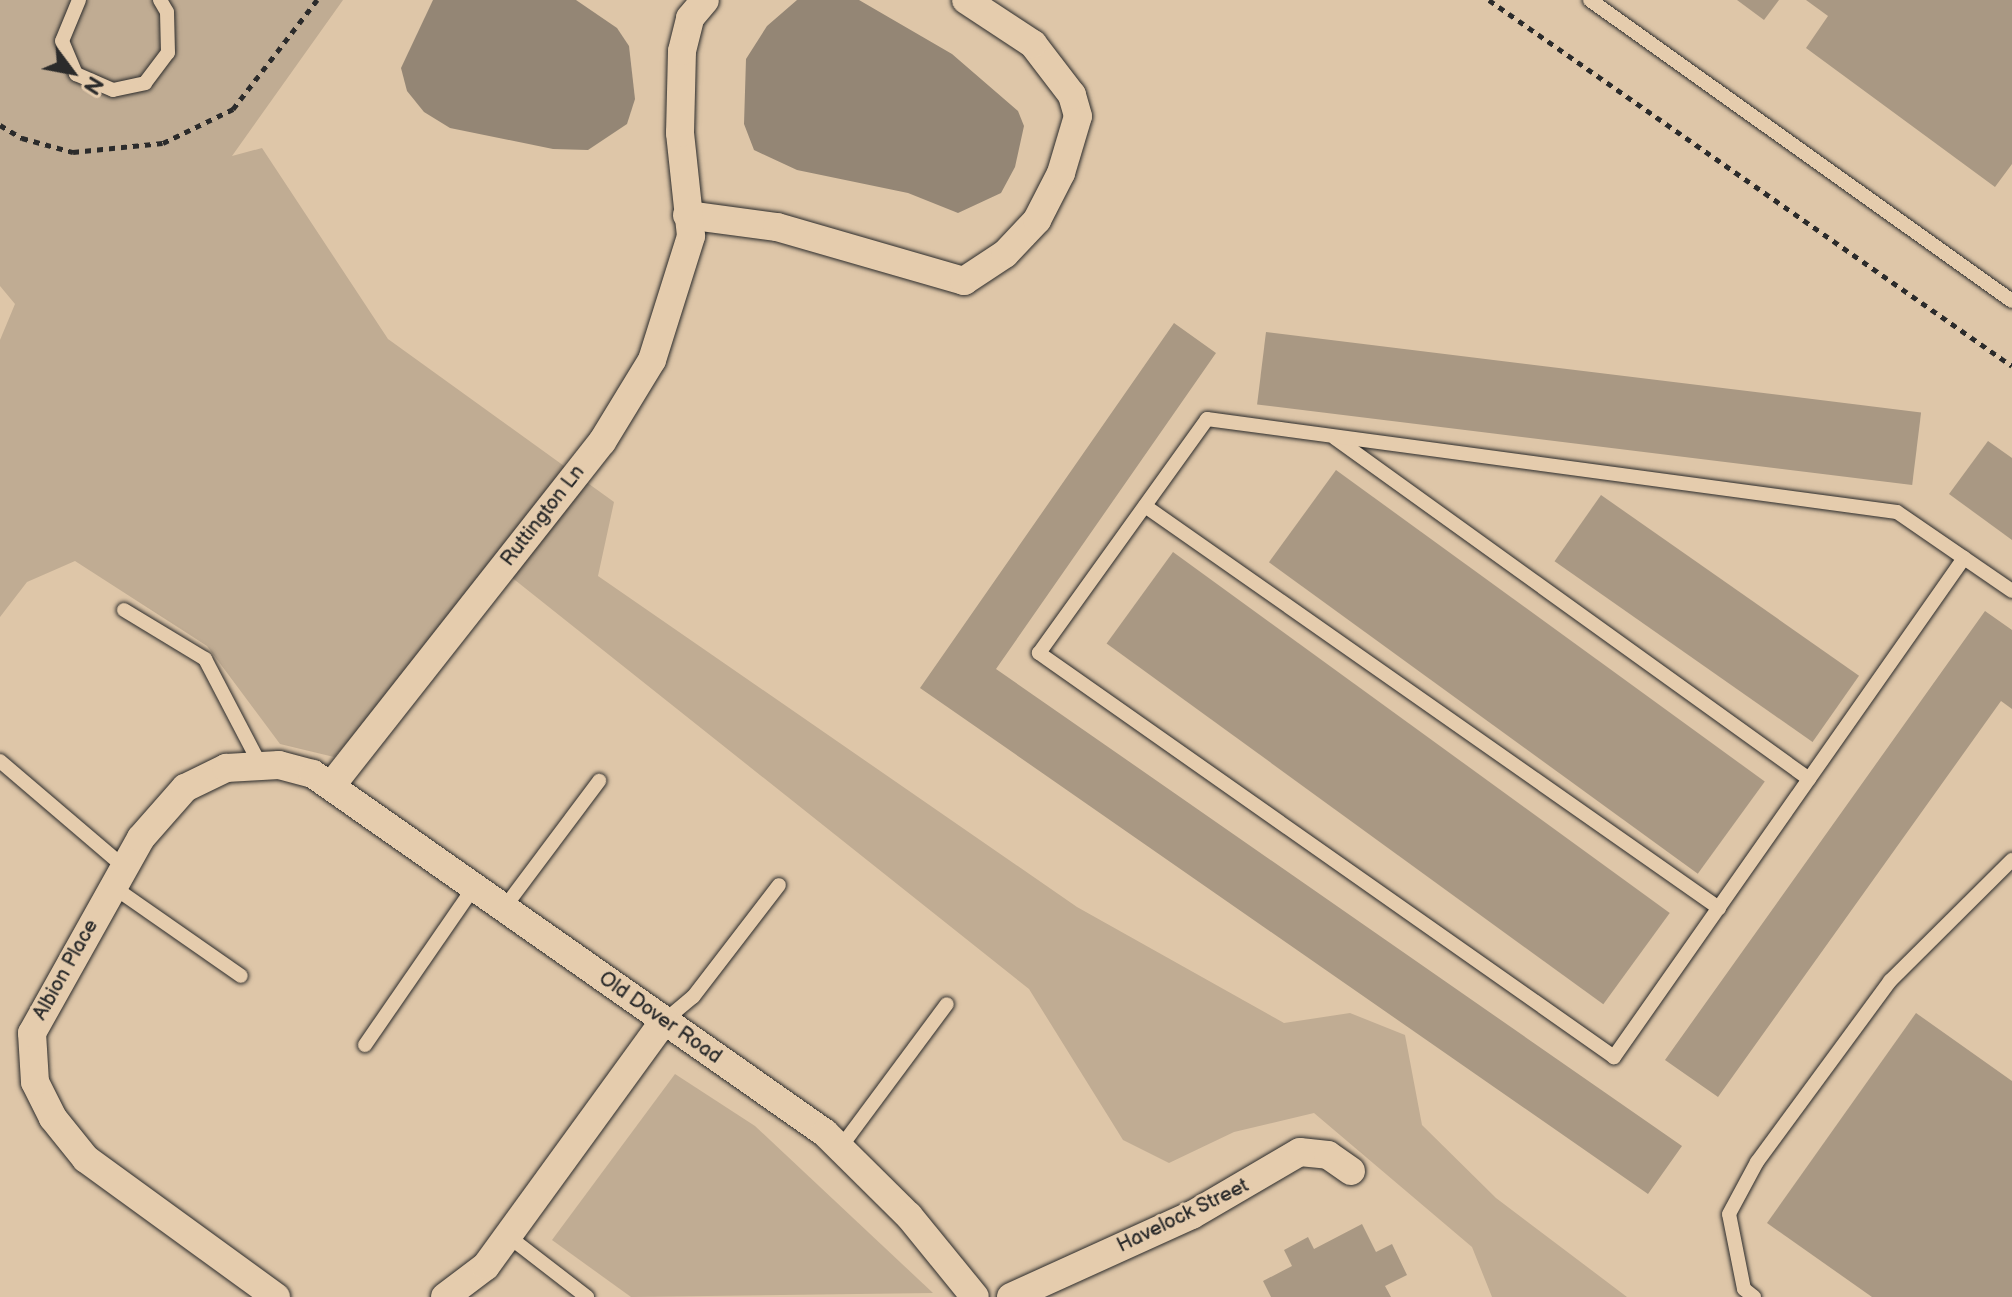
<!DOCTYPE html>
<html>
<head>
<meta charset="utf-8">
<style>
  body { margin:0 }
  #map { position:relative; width:2012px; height:1297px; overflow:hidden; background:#dec6a8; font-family:"Balsamiq Sans",sans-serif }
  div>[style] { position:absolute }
  .green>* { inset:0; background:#c0ac93 }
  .water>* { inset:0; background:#948675 }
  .building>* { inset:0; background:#a99883; transform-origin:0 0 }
  .path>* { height:5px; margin-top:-2.5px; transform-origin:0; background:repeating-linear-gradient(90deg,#2b2b2b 0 6px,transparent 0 12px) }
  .roads { filter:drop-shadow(0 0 2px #2b2b2b) drop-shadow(0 0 2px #2b2b2b) }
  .service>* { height:14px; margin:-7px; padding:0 7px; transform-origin:7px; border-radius:7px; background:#e5ccad }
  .minor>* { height:28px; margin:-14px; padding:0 14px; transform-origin:14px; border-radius:14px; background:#e5ccad }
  span { translate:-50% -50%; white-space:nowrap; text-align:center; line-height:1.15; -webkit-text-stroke:6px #e5ccad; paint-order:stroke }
  .street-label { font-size:20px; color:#2b2b2b }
  .north { position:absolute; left:32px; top:32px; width:80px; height:80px; -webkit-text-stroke:6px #e5ccad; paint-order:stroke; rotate:122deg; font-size:22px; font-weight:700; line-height:32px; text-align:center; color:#2b2b2b }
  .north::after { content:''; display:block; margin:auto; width:28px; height:36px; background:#2b2b2b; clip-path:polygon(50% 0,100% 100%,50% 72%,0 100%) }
</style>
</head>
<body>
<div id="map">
  <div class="green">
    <div style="clip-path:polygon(0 0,343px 0,232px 156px,262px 148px,388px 339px,614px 502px,598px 576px,1077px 907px,1284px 1023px,1350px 1013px,1405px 1035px,1422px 1125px,1496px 1198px,1627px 1297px,1492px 1297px,1472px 1247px,1314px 1113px,1234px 1132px,1169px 1163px,1123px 1140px,1029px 989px,491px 561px,381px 705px,334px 757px,280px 744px,207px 646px,75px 561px,27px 582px,0 617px,0 340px,15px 304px,0 286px)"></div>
    <div style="clip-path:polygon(675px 1074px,755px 1126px,933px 1293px,631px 1297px,552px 1240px)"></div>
  </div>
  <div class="water">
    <div style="clip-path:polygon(433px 0,576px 0,617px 28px,629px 46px,635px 99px,627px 124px,588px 150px,553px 149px,450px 128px,424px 112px,407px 91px,401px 68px)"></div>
    <div style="clip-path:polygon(797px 0,859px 0,952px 54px,1018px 111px,1024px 126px,1015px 167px,1001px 193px,958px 213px,908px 193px,797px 170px,754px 150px,744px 124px,746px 59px,767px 26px)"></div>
  </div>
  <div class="building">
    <div style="clip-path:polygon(1737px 0,1779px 0,1764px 20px)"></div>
    <div style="clip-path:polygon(1806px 0,2012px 0,2012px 164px,1995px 187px,1806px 48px,1828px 16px)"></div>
    <div style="clip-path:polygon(1174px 323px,1216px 353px,996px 669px,1682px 1146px,1648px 1194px,920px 688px)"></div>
    <div style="left:1266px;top:332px;width:660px;height:73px;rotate:7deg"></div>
    <div style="clip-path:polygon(1988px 441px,2012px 458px,2012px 540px,1949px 494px)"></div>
    <div style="left:1336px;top:470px;width:530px;height:114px;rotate:36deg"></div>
    <div style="left:1601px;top:495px;width:315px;height:81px;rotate:35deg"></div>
    <div style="left:1173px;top:552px;width:614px;height:113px;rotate:36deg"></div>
    <div style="clip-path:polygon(1985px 611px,2012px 630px,2012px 709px,2001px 701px,1718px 1097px,1665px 1060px)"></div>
    <div style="clip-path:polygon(1916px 1013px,2012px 1081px,2012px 1297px,1872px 1297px,1767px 1223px)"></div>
    <div style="clip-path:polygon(1362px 1224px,1376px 1252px,1392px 1244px,1407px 1275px,1385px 1286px,1391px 1297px,1271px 1297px,1263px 1281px,1292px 1266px,1284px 1250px,1308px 1237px,1314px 1249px)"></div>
  </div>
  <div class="path">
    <div style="left:1489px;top:0;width:638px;rotate:34.98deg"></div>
    <div style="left:0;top:125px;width:26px;rotate:31deg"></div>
    <div style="left:22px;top:138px;width:53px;rotate:15.4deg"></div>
    <div style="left:73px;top:152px;width:90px;rotate:-5.7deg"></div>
    <div style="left:163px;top:143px;width:78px;rotate:-25.9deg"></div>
    <div style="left:233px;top:109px;width:138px;rotate:-52.4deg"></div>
  </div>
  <div class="roads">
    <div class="service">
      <div style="left:79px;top:0;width:44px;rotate:112.5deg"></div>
      <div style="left:62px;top:41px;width:36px;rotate:67deg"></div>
      <div style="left:76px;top:74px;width:40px;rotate:23.4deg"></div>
      <div style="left:113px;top:90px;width:33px;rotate:-12deg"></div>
      <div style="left:145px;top:83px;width:38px;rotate:-53deg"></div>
      <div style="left:168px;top:53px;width:41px;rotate:-91.4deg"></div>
      <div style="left:167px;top:12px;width:14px;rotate:-120deg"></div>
      <div style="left:1590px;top:0;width:518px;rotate:35.5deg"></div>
      <div style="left:1335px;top:438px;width:584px;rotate:35.73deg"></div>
      <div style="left:1145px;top:506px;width:701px;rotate:35.01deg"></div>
      <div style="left:1964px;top:558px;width:610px;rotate:125.05deg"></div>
      <div style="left:1614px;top:1057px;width:703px;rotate:-144.91deg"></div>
      <div style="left:1039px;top:653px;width:288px;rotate:-54.3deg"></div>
      <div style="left:1207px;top:419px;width:696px;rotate:7.68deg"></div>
      <div style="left:1897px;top:512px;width:81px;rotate:34.5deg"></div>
      <div style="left:1964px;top:558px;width:58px;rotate:34.5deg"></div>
      <div style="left:124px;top:610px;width:95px;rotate:31.2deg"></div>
      <div style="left:205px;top:659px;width:121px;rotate:62.4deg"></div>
      <div style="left:0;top:761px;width:163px;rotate:40.5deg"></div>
      <div style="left:112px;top:886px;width:157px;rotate:34.9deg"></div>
      <div style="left:504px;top:908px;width:159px;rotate:-53.2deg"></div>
      <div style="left:664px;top:1021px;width:38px;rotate:-40deg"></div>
      <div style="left:693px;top:997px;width:141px;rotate:-52.5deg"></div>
      <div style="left:365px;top:1045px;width:192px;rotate:-55.4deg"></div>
      <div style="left:840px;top:1148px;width:179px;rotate:-53.4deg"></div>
      <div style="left:508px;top:1236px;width:100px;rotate:37.7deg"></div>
      <div style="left:1754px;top:1297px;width:13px;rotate:-141deg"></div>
      <div style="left:1744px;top:1289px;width:76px;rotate:-101.3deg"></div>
      <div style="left:1729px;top:1214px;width:59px;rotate:-61.7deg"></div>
      <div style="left:1757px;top:1162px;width:225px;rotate:-53.7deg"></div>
      <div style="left:1890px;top:981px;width:172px;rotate:-44.8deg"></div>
    </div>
    <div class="minor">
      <div style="left:687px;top:215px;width:91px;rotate:7.6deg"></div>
      <div style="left:777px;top:227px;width:195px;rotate:16.1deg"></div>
      <div style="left:964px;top:281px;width:49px;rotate:-33.4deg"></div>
      <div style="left:1005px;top:254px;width:47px;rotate:-46.7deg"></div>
      <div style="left:1037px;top:220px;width:53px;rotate:-62.9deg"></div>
      <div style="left:1061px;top:173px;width:59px;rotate:-73.4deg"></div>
      <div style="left:1078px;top:116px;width:22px;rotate:-106deg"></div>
      <div style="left:1072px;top:95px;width:64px;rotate:-127.4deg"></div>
      <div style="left:1033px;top:44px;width:80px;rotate:-146.7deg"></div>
      <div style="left:331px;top:786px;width:438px;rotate:-51.8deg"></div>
      <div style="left:602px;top:442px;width:96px;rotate:-58.6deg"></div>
      <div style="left:652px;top:360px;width:130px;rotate:-72.5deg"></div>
      <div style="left:691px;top:236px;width:104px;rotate:-96.1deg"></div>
      <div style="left:680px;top:133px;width:82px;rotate:-88.6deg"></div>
      <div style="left:682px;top:51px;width:34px;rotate:-76deg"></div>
      <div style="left:690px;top:18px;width:23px;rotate:-50deg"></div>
      <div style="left:276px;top:1297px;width:235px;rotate:-144deg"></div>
      <div style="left:86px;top:1159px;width:53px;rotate:-128.8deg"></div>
      <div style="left:53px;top:1118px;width:40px;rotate:-116.6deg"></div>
      <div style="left:35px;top:1082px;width:49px;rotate:-93.5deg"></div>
      <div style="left:32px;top:1033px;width:223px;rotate:-60.8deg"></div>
      <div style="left:141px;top:838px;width:67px;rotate:-48.7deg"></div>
      <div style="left:185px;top:788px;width:46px;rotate:-26deg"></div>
      <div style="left:226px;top:768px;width:53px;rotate:-3.2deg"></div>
      <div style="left:279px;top:765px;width:35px;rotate:15deg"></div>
      <div style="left:313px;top:774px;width:625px;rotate:35.04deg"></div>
      <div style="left:825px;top:1133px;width:118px;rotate:44.7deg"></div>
      <div style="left:909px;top:1216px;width:104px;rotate:50.8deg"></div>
      <div style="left:445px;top:1297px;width:51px;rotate:-37.1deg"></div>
      <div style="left:486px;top:1266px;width:303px;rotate:-54deg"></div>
      <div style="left:1011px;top:1297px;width:199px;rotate:-24.4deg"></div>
      <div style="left:1192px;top:1215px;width:125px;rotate:-30.3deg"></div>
      <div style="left:1300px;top:1152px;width:28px;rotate:6deg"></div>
      <div style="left:1328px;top:1155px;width:28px;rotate:35deg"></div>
    </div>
  </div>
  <div class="street-label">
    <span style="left:543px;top:516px;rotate:-52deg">Ruttington Ln</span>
    <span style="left:66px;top:970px;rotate:-61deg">Albion Place</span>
    <span style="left:660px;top:1018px;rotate:35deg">Old Dover Road</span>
    <span style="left:1183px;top:1216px;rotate:-26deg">Havelock Street</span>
  </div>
  <div class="north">N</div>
</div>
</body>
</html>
